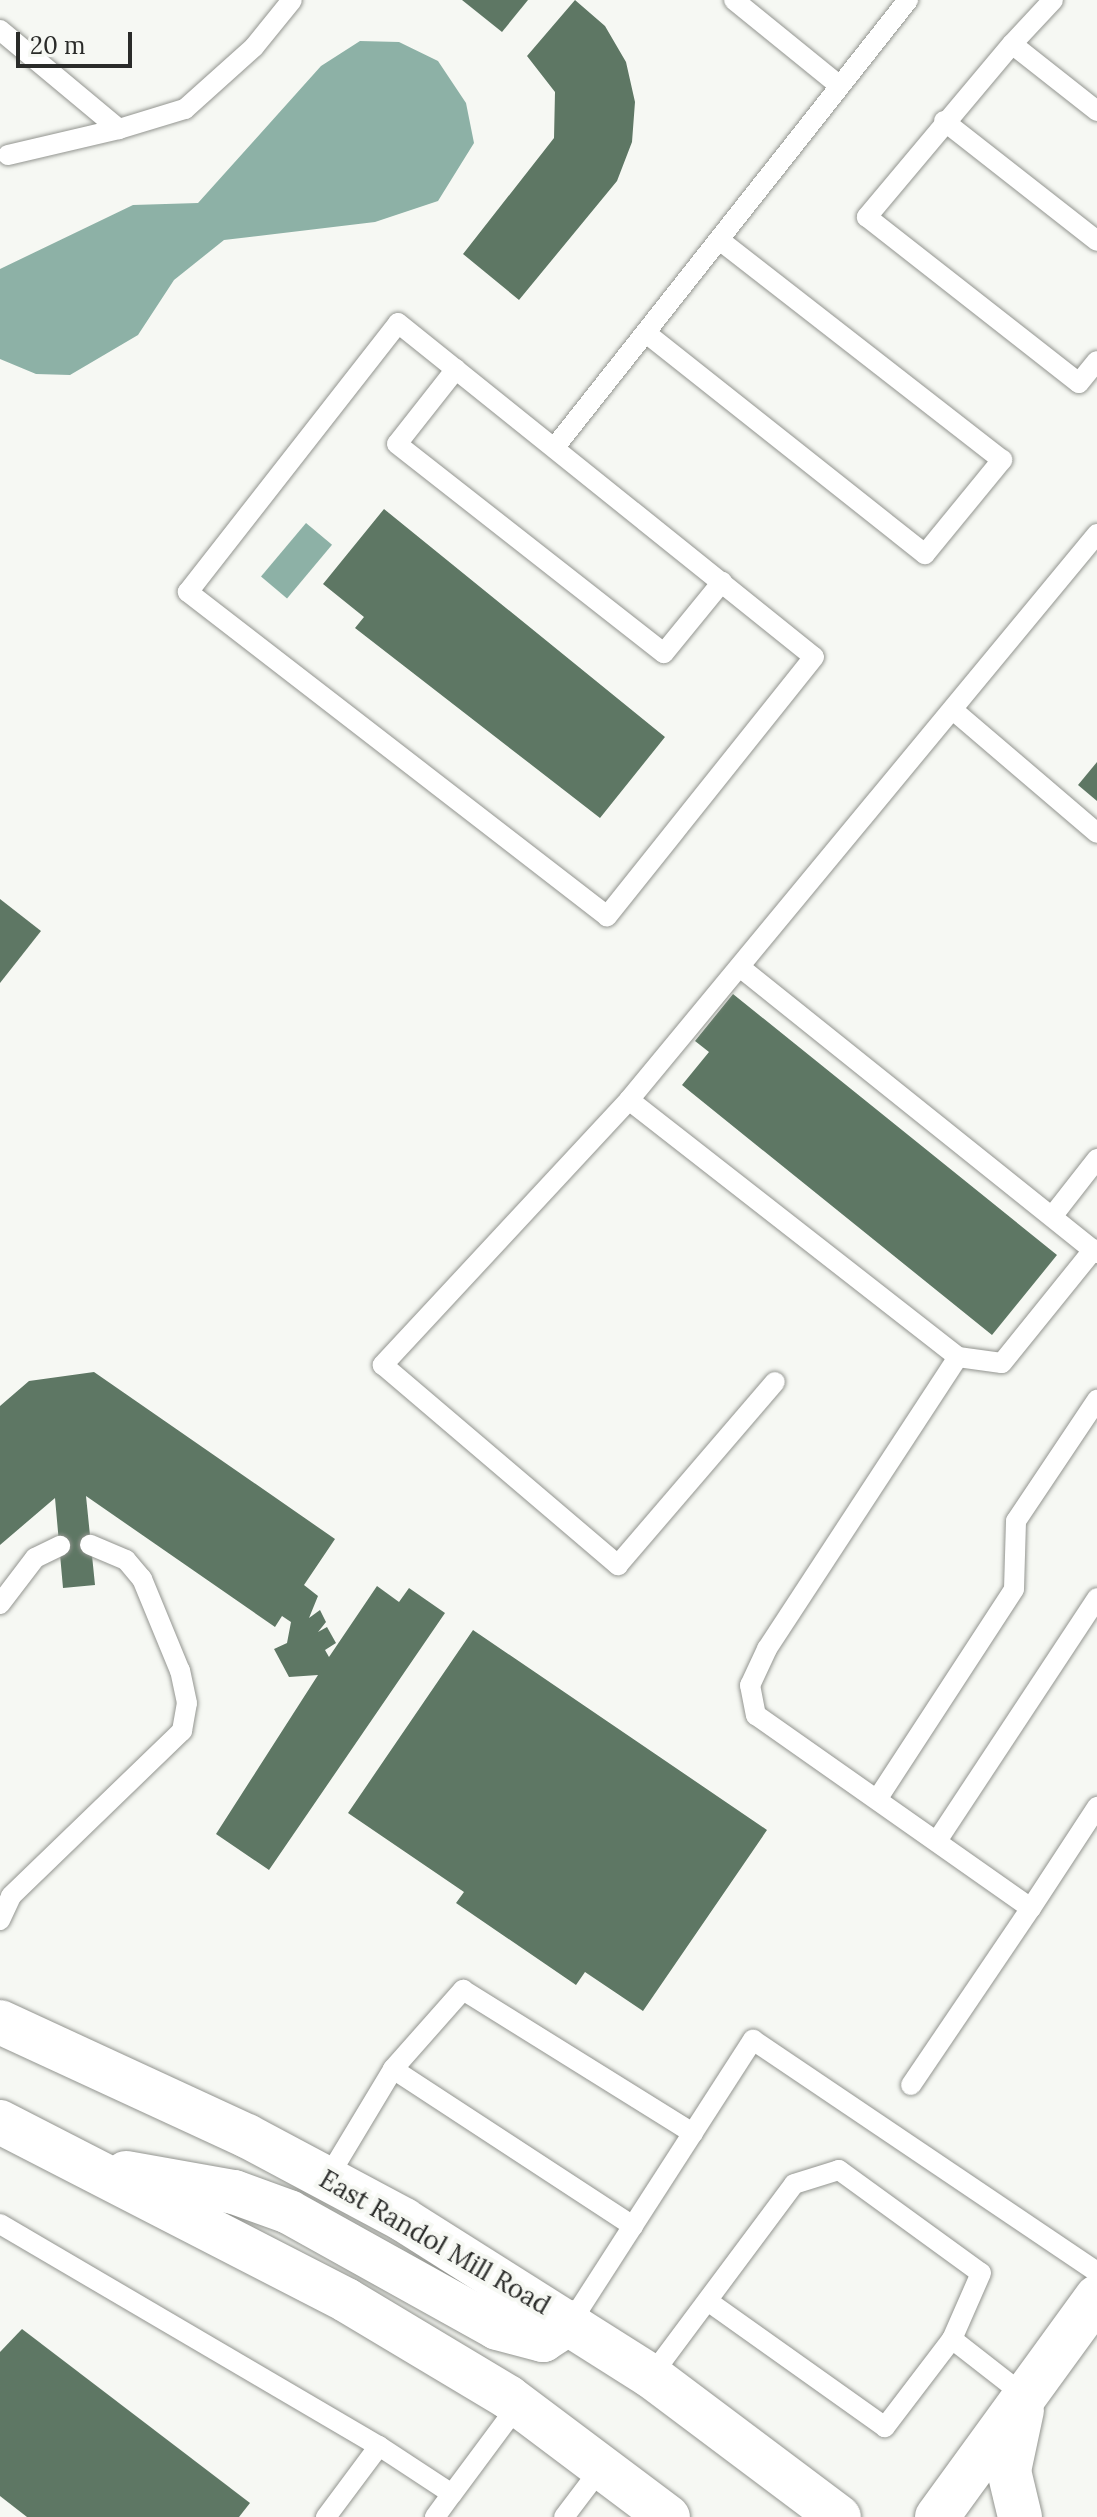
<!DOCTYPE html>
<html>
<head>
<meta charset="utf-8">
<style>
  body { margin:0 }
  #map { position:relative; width:1097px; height:2517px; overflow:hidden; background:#f6f8f3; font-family:Lora,serif }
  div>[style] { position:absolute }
  .water>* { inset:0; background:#8db1a6; transform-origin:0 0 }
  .building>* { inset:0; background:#5e7764 }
  .roads { filter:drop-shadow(0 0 2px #939590) drop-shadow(0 0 2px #939590) }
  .lane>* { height:20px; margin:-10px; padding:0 10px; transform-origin:10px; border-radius:10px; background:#fff }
  .secondary>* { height:44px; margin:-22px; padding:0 22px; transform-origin:22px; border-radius:22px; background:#fff }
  span { translate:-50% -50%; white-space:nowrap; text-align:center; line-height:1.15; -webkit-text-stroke:8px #f6f8f3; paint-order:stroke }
  .street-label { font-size:26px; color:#2a2b29 }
  .scale { position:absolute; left:16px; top:32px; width:116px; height:36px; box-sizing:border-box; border:4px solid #2a2b29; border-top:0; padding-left:10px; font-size:24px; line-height:28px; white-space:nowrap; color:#2a2b29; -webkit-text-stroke:6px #f6f8f3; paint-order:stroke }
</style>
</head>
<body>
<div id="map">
  <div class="water">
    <div style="clip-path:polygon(360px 41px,399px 42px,438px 61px,466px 103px,474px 143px,438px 201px,375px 222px,224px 240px,174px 280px,138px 335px,70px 375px,36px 374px,0 359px,0 269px,133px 205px,198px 203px,321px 66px)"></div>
    <div style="left:306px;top:523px;width:34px;height:70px;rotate:40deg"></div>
  </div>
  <div class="building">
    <div style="clip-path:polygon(462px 0,528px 0,502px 32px)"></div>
    <div style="clip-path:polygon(575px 0,605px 26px,626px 62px,635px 102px,632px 142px,617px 181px,519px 300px,463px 254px,554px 138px,555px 92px,527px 56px)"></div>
    <div style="clip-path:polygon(384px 509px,665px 737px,600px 818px,355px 628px,364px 617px,323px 584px)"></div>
    <div style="clip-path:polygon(1097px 762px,1097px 801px,1078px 785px)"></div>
    <div style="clip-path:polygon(0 899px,41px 931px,0 983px)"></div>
    <div style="clip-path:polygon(733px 994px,1057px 1255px,992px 1335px,682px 1085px,709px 1052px,695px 1041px)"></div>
    <div style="clip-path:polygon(94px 1372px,335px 1539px,304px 1585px,318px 1596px,309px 1618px,320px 1610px,326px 1622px,318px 1632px,327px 1627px,336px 1643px,325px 1650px,329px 1657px,377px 1586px,399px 1602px,409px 1588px,445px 1613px,269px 1870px,216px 1834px,318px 1675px,289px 1677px,274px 1649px,287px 1643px,291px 1622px,282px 1616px,275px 1627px,86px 1496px,95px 1585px,63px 1588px,55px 1498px,0 1545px,0 1406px,29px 1381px)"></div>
    <div style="clip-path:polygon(473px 1630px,767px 1830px,643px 2011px,585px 1972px,576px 1985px,456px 1903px,464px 1892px,348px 1813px)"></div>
    <div style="clip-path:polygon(22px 2329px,250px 2503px,239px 2517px,27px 2517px,0 2496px,0 2352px)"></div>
  </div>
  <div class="roads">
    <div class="lane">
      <div style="left:734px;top:0;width:136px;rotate:39.1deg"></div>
      <div style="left:0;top:30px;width:155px;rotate:39.8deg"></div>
      <div style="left:119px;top:129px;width:69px;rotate:-16.9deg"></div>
      <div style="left:185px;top:109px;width:93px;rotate:-41.9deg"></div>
      <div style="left:254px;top:47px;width:60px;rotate:-51deg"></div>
      <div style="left:1012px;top:44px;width:60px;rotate:-47deg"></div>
      <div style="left:1097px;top:111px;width:108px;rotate:-141.8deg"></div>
      <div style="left:1012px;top:44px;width:226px;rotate:130deg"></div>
      <div style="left:867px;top:217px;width:269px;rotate:38.1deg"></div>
      <div style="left:1079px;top:383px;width:28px;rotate:-51deg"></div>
      <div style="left:944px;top:121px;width:194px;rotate:38.1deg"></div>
      <div style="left:8px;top:155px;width:114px;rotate:-13.2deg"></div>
      <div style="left:398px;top:323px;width:533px;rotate:38.76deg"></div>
      <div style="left:814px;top:657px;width:332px;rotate:128.6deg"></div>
      <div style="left:607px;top:916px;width:530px;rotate:-142.29deg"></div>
      <div style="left:188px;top:592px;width:341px;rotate:-52deg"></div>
      <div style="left:646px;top:333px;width:356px;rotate:38.4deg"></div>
      <div style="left:925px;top:554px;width:122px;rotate:-50.7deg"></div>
      <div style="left:1002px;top:460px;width:358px;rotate:-142.1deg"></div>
      <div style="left:456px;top:369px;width:95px;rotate:128.2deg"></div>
      <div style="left:397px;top:444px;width:339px;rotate:38.1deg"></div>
      <div style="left:664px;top:653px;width:92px;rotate:-50.8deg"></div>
      <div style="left:555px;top:447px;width:570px;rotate:-51.7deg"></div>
      <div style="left:1097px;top:534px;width:734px;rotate:129.59deg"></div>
      <div style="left:629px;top:1100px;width:417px;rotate:38deg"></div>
      <div style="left:958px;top:1357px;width:349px;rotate:123.2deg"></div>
      <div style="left:767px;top:1649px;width:40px;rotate:115deg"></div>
      <div style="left:750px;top:1685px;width:31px;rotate:79deg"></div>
      <div style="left:756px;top:1715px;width:336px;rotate:35.1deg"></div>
      <div style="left:1031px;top:1908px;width:121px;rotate:-56.8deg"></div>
      <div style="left:953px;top:710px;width:189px;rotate:40.5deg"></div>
      <div style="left:741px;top:968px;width:456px;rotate:38.7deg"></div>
      <div style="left:629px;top:1100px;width:362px;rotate:132.9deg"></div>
      <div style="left:383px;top:1365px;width:309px;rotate:40.4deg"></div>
      <div style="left:618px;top:1565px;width:241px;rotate:-49.4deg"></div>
      <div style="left:1054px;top:1214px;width:70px;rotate:-52deg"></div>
      <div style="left:958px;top:1357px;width:44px;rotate:7.8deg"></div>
      <div style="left:1002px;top:1363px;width:146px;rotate:-51.1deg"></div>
      <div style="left:0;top:1604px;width:58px;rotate:-52.7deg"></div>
      <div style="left:35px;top:1558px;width:28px;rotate:-26deg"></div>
      <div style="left:878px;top:1798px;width:249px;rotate:-56.9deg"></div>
      <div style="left:1014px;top:1589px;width:68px;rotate:-88.3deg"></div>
      <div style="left:1016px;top:1521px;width:146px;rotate:-56.2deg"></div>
      <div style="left:937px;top:1841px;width:291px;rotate:-56.6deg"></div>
      <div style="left:0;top:1920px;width:26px;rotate:-65deg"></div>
      <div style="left:11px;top:1896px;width:238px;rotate:-44deg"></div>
      <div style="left:182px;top:1731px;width:28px;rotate:-80deg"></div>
      <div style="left:187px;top:1703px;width:33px;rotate:-102deg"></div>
      <div style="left:180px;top:1671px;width:100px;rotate:-112.4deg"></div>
      <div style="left:142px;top:1579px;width:25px;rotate:-130deg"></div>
      <div style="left:126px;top:1560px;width:39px;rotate:-157deg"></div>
      <div style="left:393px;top:2069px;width:106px;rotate:-48.5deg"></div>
      <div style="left:463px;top:1990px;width:271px;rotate:31.9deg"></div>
      <div style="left:911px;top:2085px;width:214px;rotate:-55.9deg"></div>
      <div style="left:327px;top:2179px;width:128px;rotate:-59deg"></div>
      <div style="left:393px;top:2069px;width:287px;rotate:33.2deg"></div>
      <div style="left:0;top:2224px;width:439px;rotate:30.4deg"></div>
      <div style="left:379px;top:2446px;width:89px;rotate:126.7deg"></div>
      <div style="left:571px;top:2322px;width:336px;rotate:-57.2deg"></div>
      <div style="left:753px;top:2040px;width:415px;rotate:34deg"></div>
      <div style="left:952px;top:2339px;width:93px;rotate:38deg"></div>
      <div style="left:651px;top:2376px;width:239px;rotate:-53.3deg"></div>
      <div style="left:794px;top:2184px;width:47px;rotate:-17.3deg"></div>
      <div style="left:839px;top:2170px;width:175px;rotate:36deg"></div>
      <div style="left:981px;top:2273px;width:72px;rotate:113.7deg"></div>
      <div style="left:952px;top:2339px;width:111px;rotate:127.3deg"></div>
      <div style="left:885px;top:2427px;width:216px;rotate:-144.6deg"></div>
      <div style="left:379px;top:2446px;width:87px;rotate:33.3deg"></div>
      <div style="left:452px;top:2494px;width:111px;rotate:-53.4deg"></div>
      <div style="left:435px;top:2517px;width:29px;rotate:-54deg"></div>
      <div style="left:564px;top:2517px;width:63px;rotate:-52.8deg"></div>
    </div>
    <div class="secondary">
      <div style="left:0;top:2022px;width:272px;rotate:24.8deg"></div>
      <div style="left:247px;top:2136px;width:178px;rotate:28.1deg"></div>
      <div style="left:404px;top:2220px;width:292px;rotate:32.3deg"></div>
      <div style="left:651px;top:2376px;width:235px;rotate:36.9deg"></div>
      <div style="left:0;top:2122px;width:389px;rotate:27.2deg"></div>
      <div style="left:346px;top:2300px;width:189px;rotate:30.9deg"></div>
      <div style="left:508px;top:2397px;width:200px;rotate:36.9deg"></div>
      <div style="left:126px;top:2173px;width:110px;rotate:10deg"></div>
      <div style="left:234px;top:2192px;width:59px;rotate:20deg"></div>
      <div style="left:289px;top:2212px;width:238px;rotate:29.1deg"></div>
      <div style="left:497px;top:2328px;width:48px;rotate:14.6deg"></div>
      <div style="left:543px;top:2340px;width:33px;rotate:-33deg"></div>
      <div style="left:937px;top:2517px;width:272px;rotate:-54deg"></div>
      <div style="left:1020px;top:2517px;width:47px;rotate:-103.4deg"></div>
      <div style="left:1009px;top:2471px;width:62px;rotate:-78deg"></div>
    </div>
  </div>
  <div class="street-label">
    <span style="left:435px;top:2242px;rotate:30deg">East Randol Mill Road</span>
  </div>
  <div class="scale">20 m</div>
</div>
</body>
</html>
